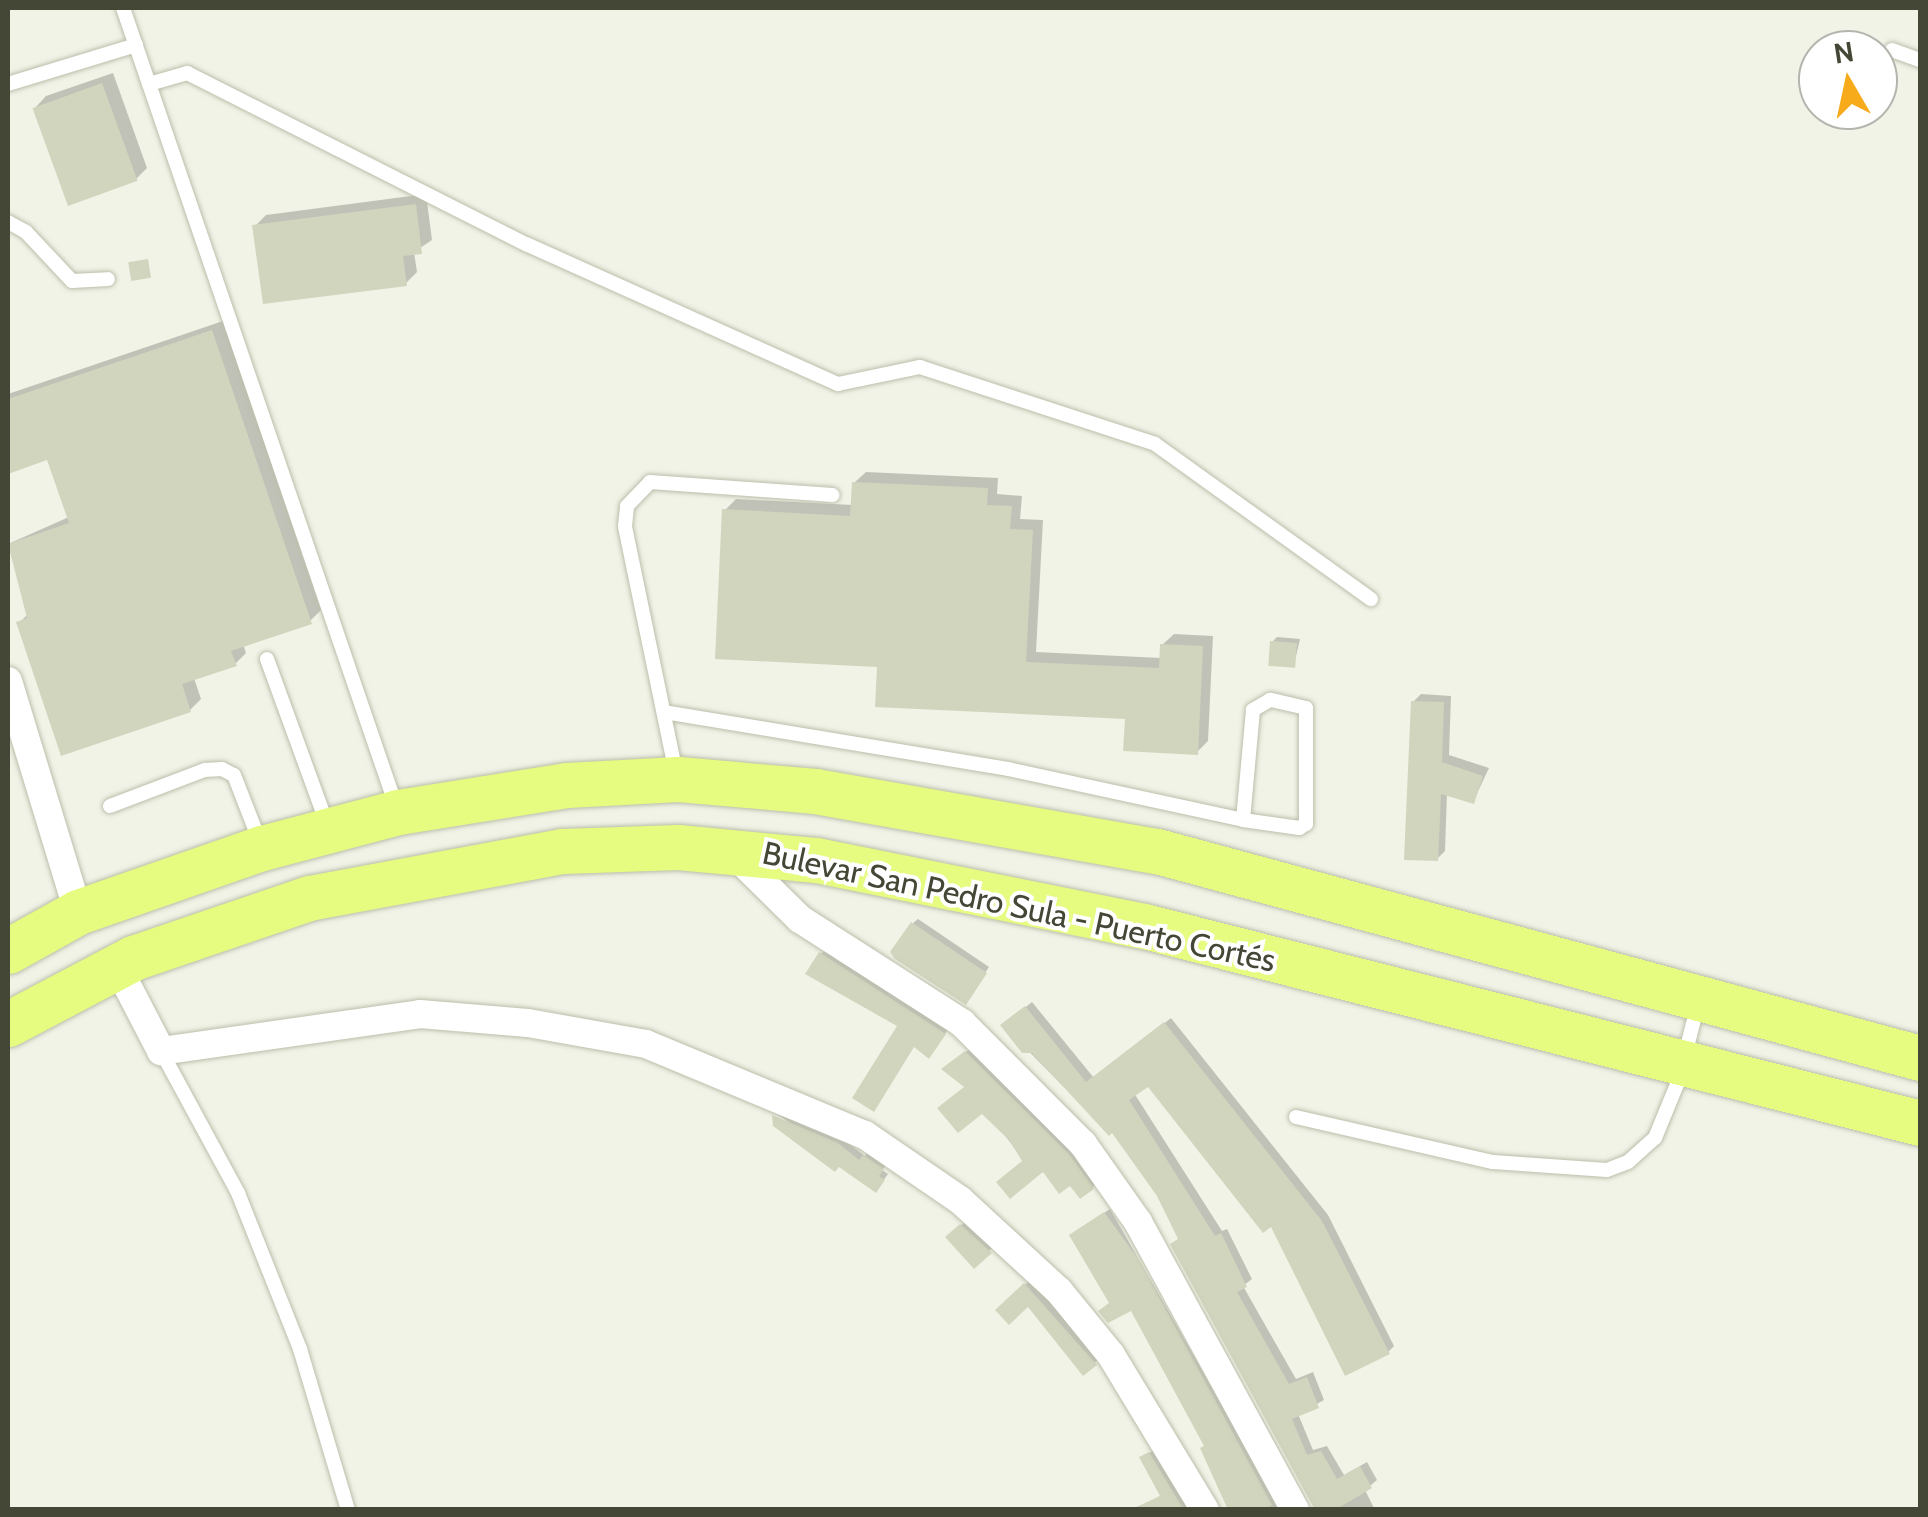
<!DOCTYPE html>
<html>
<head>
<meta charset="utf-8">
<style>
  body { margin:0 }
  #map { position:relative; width:1928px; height:1517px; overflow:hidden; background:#f1f3e7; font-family:Cabin,sans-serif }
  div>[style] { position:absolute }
  .shadow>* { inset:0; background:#0003 }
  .building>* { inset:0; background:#d2d5bd; transform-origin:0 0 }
  .roads { filter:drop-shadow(0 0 2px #bbbfaa) drop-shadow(0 0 2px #bbbfaa) }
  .service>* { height:14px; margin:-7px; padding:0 7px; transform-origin:7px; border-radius:7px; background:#fff }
  .minor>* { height:28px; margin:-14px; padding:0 14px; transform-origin:14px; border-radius:14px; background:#fff }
  .trunk>* { height:45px; margin:-22.5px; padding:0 22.5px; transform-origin:22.5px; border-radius:22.5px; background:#e5fc80 }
  span { translate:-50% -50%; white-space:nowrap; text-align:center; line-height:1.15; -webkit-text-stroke:8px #fff; paint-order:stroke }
  .street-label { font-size:32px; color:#454736 }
  .frame { position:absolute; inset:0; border:10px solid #454736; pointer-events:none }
  .north { position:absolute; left:1798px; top:30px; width:100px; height:100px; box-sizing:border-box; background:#fff; border:2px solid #b5b5af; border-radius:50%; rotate:351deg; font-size:28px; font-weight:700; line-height:40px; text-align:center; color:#454736 }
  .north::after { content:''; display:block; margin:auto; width:35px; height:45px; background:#f7ab1a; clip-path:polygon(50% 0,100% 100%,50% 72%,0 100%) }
</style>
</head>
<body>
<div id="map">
  <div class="shadow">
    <div style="clip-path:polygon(113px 73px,147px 168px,136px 179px,35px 108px,46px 96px)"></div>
    <div style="clip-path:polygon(426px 194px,432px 240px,414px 252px,417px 272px,406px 283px,255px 226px,266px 215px)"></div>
    <div style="clip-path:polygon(223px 321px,321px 610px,310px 621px,243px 644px,246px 653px,235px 664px,194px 678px,201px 699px,190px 710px,19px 623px,28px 614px,8px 544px,69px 517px,49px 457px,8px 471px,8px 394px)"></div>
    <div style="clip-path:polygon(866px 472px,998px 478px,997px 494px,1022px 496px,1020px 519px,1043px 520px,1036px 652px,1162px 658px,1162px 645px,1174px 634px,1213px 636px,1208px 741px,1197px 752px,1128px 717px,880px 665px,725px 510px,736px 499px,853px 505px,854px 483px)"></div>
    <div style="clip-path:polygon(1277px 637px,1300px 639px,1294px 665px,1272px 642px)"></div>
    <div style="clip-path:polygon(1421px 694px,1451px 696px,1449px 755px,1489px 768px,1473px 802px,1447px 793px,1445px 851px,1437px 859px,1413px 702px)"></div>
    <div style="clip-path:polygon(918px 919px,989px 967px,968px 997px,913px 923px)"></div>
    <div style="clip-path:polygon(826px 949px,949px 1028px,933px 1051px,821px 954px)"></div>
    <div style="clip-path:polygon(1032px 1002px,1094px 1078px,1171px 1018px,1328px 1215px,1394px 1346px,1388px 1352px,1148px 1084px,1134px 1093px,1222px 1231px,1227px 1229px,1252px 1279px,1243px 1286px,1296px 1379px,1313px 1372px,1324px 1400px,1298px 1414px,1313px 1450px,1327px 1446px,1344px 1475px,1367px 1462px,1377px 1480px,1365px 1490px,1375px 1510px,1320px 1510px,1173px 1244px,1180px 1237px,1159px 1195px,1113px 1129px,1109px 1133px,1003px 1025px)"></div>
    <div style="clip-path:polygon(971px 1048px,1074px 1151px,1097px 1183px,1092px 1188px,1025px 1161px,949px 1065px)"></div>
    <div style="clip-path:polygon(777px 1114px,843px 1139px,865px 1156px,869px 1151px,887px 1164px,882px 1170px,888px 1174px,880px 1185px)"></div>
    <div style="clip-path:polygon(1110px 1209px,1282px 1510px,1231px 1510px,1207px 1445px,1132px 1308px,1112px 1303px,1077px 1231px)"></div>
    <div style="clip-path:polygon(966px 1221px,994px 1246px,974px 1266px,948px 1237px)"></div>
    <div style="clip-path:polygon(1030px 1280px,1099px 1359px,1083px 1373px,1028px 1304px,998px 1310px)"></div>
    <div style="clip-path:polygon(1155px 1449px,1192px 1510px,1161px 1510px,1156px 1499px,1162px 1494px,1142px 1458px)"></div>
  </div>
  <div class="building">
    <div style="left:102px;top:83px;width:104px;height:74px;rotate:70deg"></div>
    <div style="clip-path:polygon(416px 204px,422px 254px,403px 256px,407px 286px,263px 304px,252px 225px)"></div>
    <div style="left:148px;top:259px;width:19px;height:20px;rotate:81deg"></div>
    <div style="clip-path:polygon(212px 330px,312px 624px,231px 651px,237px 666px,182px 684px,191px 712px,61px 756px,16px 622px,27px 618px,8px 544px,69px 523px,47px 460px,8px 474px,8px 399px)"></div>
    <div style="clip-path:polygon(852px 482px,988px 488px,987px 505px,1012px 506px,1010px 529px,1033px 530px,1026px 662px,1159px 668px,1160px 644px,1203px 646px,1198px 755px,1123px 751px,1125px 719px,875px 707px,877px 667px,715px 659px,722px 509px,850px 516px)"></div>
    <div style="left:1270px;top:641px;width:27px;height:25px;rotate:4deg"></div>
    <div style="clip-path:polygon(1411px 701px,1444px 702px,1442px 762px,1483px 776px,1474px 804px,1441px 794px,1438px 861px,1404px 860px)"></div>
    <div style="clip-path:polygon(911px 922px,987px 973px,966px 1005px,895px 959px,890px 952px)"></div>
    <div style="clip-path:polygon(819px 952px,946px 1034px,929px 1059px,914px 1047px,874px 1112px,852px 1098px,897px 1026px,805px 974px)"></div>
    <div style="clip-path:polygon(1025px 1006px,1086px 1082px,1164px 1022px,1322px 1221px,1390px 1354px,1345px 1376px,1271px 1227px,1263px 1233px,1148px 1087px,1129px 1100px,1215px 1236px,1221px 1233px,1247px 1287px,1237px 1292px,1289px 1384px,1307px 1377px,1319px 1408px,1292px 1419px,1307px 1455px,1321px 1451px,1337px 1479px,1360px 1466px,1372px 1488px,1335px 1510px,1315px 1510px,1170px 1244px,1178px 1239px,1157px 1196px,1112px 1133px,1109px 1136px,1032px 1053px,1022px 1053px,1000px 1025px)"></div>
    <div style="clip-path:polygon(965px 1051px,1070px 1155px,1094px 1189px,1080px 1199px,1070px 1186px,1059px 1194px,1043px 1172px,1010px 1199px,996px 1182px,1022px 1161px,1009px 1140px,982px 1114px,958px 1133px,937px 1108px,964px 1087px,941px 1069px)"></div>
    <div style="clip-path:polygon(772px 1115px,838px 1143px,859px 1160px,863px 1155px,884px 1169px,879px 1176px,885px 1180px,876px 1193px,839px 1167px,835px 1172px,773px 1126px)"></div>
    <div style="clip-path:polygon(1104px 1212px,1139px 1260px,1272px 1505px,1265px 1510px,1228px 1510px,1200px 1448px,1204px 1446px,1131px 1311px,1108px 1323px,1098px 1311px,1109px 1303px,1069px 1235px)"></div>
    <div style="clip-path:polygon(960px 1224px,992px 1253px,974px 1269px,945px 1237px)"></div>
    <div style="clip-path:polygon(1024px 1283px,1097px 1365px,1083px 1376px,1028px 1307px,1009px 1325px,995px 1310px)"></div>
    <div style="clip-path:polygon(1149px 1452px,1184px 1510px,1130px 1510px,1160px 1496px,1139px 1457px)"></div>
  </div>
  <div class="roads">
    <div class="service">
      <div style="left:123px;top:8px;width:843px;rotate:71.11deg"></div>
      <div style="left:1892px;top:50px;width:30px;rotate:20deg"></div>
      <div style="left:8px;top:84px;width:134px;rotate:-16.9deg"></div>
      <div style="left:149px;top:84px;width:40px;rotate:-16deg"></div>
      <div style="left:187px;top:73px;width:380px;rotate:26.8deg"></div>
      <div style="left:526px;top:244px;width:342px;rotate:24.2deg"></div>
      <div style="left:838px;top:384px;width:84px;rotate:-11.7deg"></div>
      <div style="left:920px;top:367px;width:247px;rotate:18.1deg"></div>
      <div style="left:1155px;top:444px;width:266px;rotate:35.7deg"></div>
      <div style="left:8px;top:222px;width:21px;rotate:29deg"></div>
      <div style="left:26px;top:232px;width:67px;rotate:46.8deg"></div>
      <div style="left:72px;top:281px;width:36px;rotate:-3deg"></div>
      <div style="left:267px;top:659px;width:176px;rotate:70deg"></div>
      <div style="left:664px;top:712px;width:349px;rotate:9.4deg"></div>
      <div style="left:1008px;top:769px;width:240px;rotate:12.2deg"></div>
      <div style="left:1243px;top:820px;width:57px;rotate:8.1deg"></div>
      <div style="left:1299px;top:828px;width:8px;rotate:-30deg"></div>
      <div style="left:1306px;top:824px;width:116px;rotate:-90deg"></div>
      <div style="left:1306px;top:708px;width:37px;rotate:-167deg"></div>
      <div style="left:1270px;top:700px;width:20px;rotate:150deg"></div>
      <div style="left:1253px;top:710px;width:110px;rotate:95.2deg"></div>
      <div style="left:676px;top:773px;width:252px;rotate:-101.7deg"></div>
      <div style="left:625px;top:526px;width:20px;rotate:-84deg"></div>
      <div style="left:627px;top:506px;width:33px;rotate:-46deg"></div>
      <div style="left:650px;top:482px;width:183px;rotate:4.1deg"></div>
      <div style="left:110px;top:806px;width:102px;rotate:-20.8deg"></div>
      <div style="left:205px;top:770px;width:17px;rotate:-3deg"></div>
      <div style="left:222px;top:769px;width:13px;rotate:27deg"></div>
      <div style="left:234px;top:775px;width:72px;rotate:68.8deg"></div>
      <div style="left:161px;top:1051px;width:162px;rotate:61.5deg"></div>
      <div style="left:238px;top:1193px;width:168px;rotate:68.3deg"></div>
      <div style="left:300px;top:1349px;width:168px;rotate:73.4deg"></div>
      <div style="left:1296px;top:1117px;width:202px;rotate:12.9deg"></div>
      <div style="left:1493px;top:1162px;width:114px;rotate:4deg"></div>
      <div style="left:1607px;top:1170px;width:22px;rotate:-21deg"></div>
      <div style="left:1628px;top:1162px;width:36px;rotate:-42deg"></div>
      <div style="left:1655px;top:1138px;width:61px;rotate:-67.7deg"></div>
      <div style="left:1678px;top:1082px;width:81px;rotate:-75.6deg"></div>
    </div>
    <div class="minor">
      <div style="left:8px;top:681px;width:241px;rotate:73.1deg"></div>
      <div style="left:731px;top:851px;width:97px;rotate:44.6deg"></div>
      <div style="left:800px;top:919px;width:193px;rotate:32.7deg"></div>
      <div style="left:962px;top:1023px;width:171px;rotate:45deg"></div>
      <div style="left:1083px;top:1144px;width:95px;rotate:54.8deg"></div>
      <div style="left:1138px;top:1222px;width:328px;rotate:61.4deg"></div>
      <div style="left:117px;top:966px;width:96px;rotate:62.6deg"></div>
      <div style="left:161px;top:1051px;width:262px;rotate:-8.1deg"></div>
      <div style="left:420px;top:1014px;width:108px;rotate:4.8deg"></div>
      <div style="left:528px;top:1023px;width:120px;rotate:10.1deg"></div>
      <div style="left:646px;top:1044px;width:237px;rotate:22.6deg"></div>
      <div style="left:865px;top:1135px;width:115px;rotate:34.4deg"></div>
      <div style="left:960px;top:1200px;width:134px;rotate:42.6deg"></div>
      <div style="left:1059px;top:1291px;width:82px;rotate:50.9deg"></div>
      <div style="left:1111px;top:1355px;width:181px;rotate:58.8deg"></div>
    </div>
    <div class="trunk">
      <div style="left:8px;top:951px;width:80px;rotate:-29.1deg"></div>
      <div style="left:78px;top:912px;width:195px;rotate:-19.2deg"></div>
      <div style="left:262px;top:848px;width:141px;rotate:-14.8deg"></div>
      <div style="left:398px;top:812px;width:171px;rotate:-9.1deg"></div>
      <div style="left:567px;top:785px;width:111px;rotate:-3.1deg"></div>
      <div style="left:678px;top:779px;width:138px;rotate:5deg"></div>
      <div style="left:815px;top:791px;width:347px;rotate:10deg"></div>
      <div style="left:1157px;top:851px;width:791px;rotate:15.18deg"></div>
      <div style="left:8px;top:1024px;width:141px;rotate:-27.8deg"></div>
      <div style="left:133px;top:958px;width:186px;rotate:-18.8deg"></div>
      <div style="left:309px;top:898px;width:258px;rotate:-10.5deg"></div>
      <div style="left:563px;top:851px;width:115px;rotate:-2deg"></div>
      <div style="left:678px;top:847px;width:139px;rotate:5.4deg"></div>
      <div style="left:816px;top:860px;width:335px;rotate:11.4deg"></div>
      <div style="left:1144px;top:926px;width:801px;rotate:14.24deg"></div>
    </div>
  </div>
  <div class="street-label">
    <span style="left:1019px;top:907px;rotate:12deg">Bulevar San Pedro Sula - Puerto Cortés</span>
  </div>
  <div class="frame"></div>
  <div class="north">N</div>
</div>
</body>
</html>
